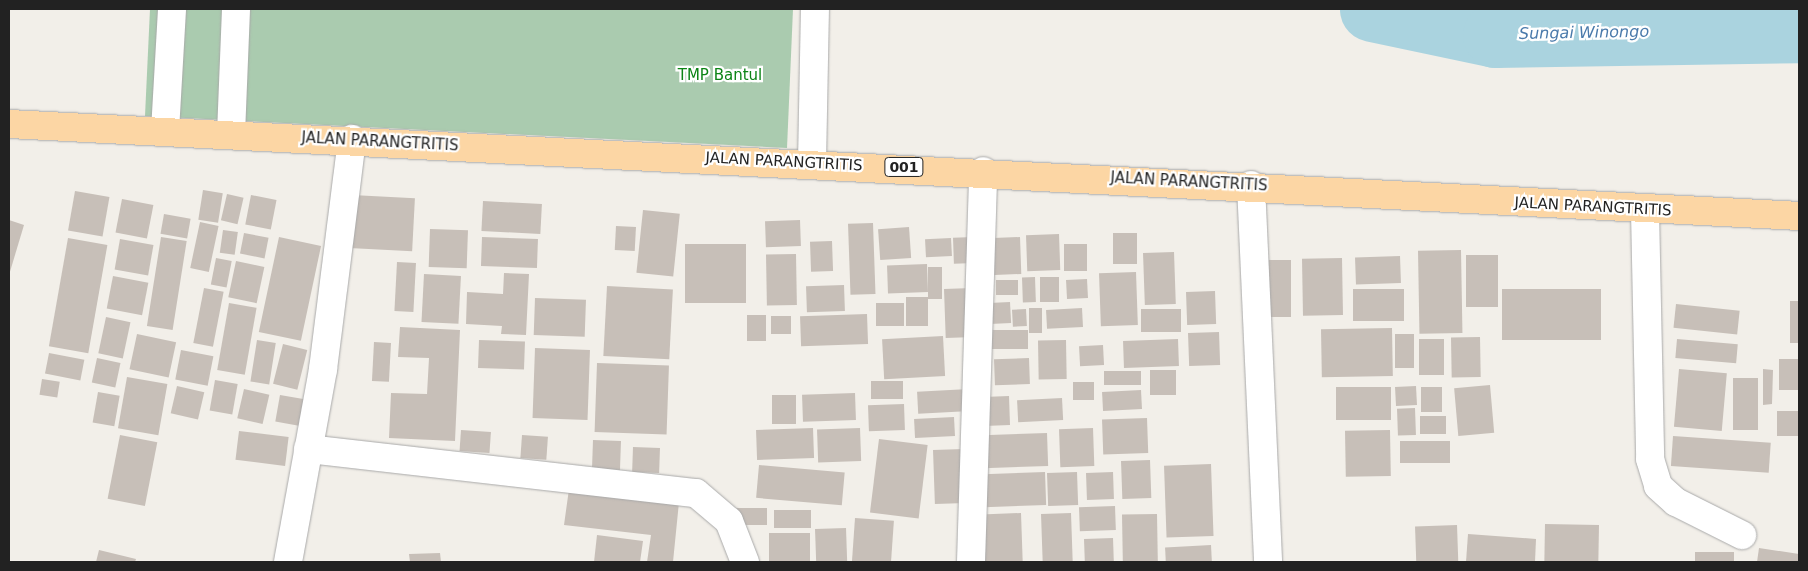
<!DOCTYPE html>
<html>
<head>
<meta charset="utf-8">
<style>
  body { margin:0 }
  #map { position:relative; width:1808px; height:571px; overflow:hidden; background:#f2efe9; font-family:"DejaVu Sans",sans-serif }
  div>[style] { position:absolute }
  .cemetery>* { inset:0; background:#aacbaf }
  .river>* { height:65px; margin:-32.5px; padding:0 32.5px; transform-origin:32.5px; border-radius:32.5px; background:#aad3df }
  .building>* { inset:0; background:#c7bfb8; transform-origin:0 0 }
  .roads { filter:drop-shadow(0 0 1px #a9a9a9) drop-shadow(0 0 1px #a9a9a9) }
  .minor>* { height:28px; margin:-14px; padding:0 14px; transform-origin:14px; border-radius:14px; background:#fff }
  .primary>* { height:28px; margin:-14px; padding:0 14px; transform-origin:14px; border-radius:14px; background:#fcd6a4 }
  span { translate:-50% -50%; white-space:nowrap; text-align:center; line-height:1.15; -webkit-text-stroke:4.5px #fff; paint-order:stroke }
  .shield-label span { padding:1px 4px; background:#fff; border:1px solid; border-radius:4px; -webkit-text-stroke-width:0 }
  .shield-label { font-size:14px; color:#222; font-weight:700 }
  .park-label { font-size:15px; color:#0c8416 }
  .street-label { font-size:15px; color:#222 }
  .water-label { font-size:16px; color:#4a7aab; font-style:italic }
  .frame { position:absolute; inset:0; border:10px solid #222; pointer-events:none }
</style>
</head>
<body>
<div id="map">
  <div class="cemetery">
    <div style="clip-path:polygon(150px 9px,793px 9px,787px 148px,145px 116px)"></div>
  </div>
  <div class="river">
    <div style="left:1372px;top:9px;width:126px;rotate:11.9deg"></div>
    <div style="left:1495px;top:35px;width:304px;rotate:-0.9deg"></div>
  </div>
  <div class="building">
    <div style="left:203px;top:190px;width:20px;height:30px;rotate:9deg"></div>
    <div style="left:75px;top:191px;width:35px;height:40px;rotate:10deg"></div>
    <div style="left:227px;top:194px;width:17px;height:27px;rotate:13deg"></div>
    <div style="left:251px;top:195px;width:26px;height:30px;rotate:11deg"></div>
    <div style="left:352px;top:195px;width:63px;height:53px;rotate:3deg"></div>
    <div style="left:122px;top:199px;width:32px;height:34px;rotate:11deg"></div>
    <div style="left:483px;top:201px;width:59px;height:30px;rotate:3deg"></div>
    <div style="left:643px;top:210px;width:37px;height:63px;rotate:6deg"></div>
    <div style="left:164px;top:214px;width:27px;height:20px;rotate:10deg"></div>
    <div style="clip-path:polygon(9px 220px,24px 225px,9px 275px)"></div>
    <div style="left:800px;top:220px;width:26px;height:35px;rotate:88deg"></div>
    <div style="left:200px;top:222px;width:19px;height:47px;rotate:12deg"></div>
    <div style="left:873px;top:223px;width:71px;height:25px;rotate:88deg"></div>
    <div style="left:616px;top:226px;width:20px;height:24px;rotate:3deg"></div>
    <div style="left:909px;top:227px;width:31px;height:31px;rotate:86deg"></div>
    <div style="left:430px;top:229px;width:38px;height:38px;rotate:2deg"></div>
    <div style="left:223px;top:230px;width:15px;height:23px;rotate:8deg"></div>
    <div style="left:244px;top:233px;width:25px;height:21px;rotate:11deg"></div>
    <div style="left:1113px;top:233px;width:24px;height:31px"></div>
    <div style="left:1059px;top:234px;width:36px;height:33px;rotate:88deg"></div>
    <div style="left:161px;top:237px;width:26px;height:90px;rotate:9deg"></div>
    <div style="left:279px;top:237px;width:43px;height:97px;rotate:12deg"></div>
    <div style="left:482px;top:237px;width:56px;height:29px;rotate:2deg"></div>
    <div style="left:974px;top:237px;width:26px;height:21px;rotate:88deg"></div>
    <div style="left:1020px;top:237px;width:37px;height:27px;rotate:88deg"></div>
    <div style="left:68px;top:238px;width:40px;height:110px;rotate:10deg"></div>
    <div style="left:951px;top:238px;width:18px;height:26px;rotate:87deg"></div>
    <div style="left:120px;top:239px;width:34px;height:31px;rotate:10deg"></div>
    <div style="left:832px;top:241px;width:30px;height:22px;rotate:88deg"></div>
    <div style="left:685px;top:244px;width:61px;height:59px"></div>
    <div style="left:1087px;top:244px;width:27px;height:23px;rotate:90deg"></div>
    <div style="left:1461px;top:250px;width:83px;height:43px;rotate:89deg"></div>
    <div style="left:1174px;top:252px;width:52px;height:31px;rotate:88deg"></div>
    <div style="left:796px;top:254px;width:51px;height:30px;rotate:89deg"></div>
    <div style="left:1466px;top:255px;width:32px;height:52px"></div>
    <div style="left:1400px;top:256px;width:27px;height:45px;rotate:88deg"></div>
    <div style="left:216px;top:258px;width:16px;height:27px;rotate:11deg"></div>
    <div style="left:1342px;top:258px;width:57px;height:40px;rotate:89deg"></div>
    <div style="left:1263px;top:260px;width:28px;height:57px"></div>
    <div style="left:236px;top:261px;width:29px;height:37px;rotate:12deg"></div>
    <div style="left:397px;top:262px;width:19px;height:49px;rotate:3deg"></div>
    <div style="left:927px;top:264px;width:28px;height:40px;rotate:88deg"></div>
    <div style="left:928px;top:267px;width:14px;height:32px"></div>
    <div style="left:1136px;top:272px;width:53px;height:37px;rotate:88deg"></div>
    <div style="clip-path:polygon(504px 273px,529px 274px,526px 335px,501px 334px,502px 326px,466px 324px,467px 292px,503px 294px)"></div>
    <div style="left:424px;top:274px;width:37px;height:48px;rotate:3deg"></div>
    <div style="left:113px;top:276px;width:36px;height:33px;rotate:11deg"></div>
    <div style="left:1035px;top:277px;width:25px;height:13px;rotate:88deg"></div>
    <div style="left:1040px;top:277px;width:19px;height:25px"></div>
    <div style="left:1087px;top:279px;width:19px;height:21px;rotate:87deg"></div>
    <div style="left:1018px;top:280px;width:15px;height:22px;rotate:90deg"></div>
    <div style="left:844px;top:285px;width:26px;height:38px;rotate:88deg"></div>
    <div style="left:607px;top:286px;width:66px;height:70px;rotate:3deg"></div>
    <div style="left:204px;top:288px;width:20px;height:56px;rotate:11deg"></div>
    <div style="left:972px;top:288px;width:49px;height:28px;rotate:88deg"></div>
    <div style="left:1404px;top:289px;width:32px;height:51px;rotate:90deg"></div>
    <div style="left:1502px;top:289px;width:99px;height:51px"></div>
    <div style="left:1215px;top:291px;width:33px;height:29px;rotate:88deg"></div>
    <div style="left:906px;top:297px;width:22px;height:29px"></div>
    <div style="left:535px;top:298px;width:51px;height:37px;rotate:2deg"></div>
    <div style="left:1790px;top:301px;width:9px;height:42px"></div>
    <div style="left:1010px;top:302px;width:21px;height:21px;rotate:87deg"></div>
    <div style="left:229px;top:303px;width:28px;height:68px;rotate:10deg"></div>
    <div style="left:904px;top:303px;width:23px;height:28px;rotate:90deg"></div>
    <div style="left:1676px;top:304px;width:64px;height:24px;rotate:6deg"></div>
    <div style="left:1029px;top:308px;width:13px;height:25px"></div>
    <div style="left:1082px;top:308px;width:19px;height:36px;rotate:87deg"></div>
    <div style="left:1026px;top:309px;width:17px;height:14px;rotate:87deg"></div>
    <div style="left:1181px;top:309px;width:23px;height:40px;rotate:90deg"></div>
    <div style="left:867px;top:314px;width:30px;height:67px;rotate:88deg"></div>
    <div style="left:747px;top:315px;width:19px;height:26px"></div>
    <div style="left:791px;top:316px;width:18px;height:20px;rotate:90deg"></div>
    <div style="left:106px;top:317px;width:25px;height:37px;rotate:12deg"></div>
    <div style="clip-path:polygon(400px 327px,460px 330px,455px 441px,389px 438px,391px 393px,427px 394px,429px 358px,398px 357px)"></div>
    <div style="left:1392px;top:328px;width:48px;height:71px;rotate:89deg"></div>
    <div style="left:1028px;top:330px;width:19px;height:41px;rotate:90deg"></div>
    <div style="left:1219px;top:332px;width:33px;height:31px;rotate:88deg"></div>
    <div style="left:137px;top:334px;width:40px;height:36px;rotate:12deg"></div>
    <div style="left:1395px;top:334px;width:19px;height:34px"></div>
    <div style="left:943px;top:336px;width:40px;height:61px;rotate:87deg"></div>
    <div style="left:1480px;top:337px;width:40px;height:29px;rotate:89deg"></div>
    <div style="left:1178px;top:339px;width:27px;height:55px;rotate:88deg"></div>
    <div style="left:1419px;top:339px;width:25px;height:36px"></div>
    <div style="left:1677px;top:339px;width:61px;height:19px;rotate:5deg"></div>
    <div style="left:257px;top:340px;width:19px;height:42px;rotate:9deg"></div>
    <div style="left:479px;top:340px;width:46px;height:28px;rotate:2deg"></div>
    <div style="left:1066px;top:340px;width:39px;height:28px;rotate:89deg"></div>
    <div style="left:374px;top:342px;width:17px;height:39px;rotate:3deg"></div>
    <div style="left:283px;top:344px;width:25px;height:41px;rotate:14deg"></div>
    <div style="left:1103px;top:345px;width:20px;height:24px;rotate:87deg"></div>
    <div style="left:535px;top:348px;width:55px;height:70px;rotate:2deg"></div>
    <div style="left:181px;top:350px;width:33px;height:30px;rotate:11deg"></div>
    <div style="left:49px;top:353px;width:36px;height:21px;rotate:11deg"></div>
    <div style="left:97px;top:358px;width:24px;height:25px;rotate:12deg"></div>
    <div style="left:1029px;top:358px;width:26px;height:35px;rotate:88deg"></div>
    <div style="left:1779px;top:359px;width:20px;height:31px"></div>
    <div style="left:597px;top:363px;width:72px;height:69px;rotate:2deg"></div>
    <div style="left:1679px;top:369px;width:48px;height:58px;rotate:5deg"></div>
    <div style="clip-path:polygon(1763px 369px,1773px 370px,1772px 404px,1763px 405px)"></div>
    <div style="left:1176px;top:370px;width:25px;height:26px;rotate:90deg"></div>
    <div style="left:1141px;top:371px;width:14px;height:37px;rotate:90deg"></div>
    <div style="left:127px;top:377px;width:41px;height:52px;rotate:10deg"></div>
    <div style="left:1733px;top:378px;width:25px;height:52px"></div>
    <div style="left:42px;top:379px;width:18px;height:16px;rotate:9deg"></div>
    <div style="left:215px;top:380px;width:23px;height:31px;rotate:10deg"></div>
    <div style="left:903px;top:381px;width:18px;height:32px;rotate:90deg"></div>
    <div style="left:1094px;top:382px;width:18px;height:21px;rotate:90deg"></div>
    <div style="left:1490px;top:385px;width:48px;height:36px;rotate:85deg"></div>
    <div style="left:177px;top:386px;width:28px;height:28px;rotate:13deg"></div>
    <div style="left:1416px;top:386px;width:19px;height:21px;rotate:87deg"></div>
    <div style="left:1391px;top:387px;width:33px;height:55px;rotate:90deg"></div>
    <div style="left:1421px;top:387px;width:21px;height:25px"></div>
    <div style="left:244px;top:389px;width:26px;height:30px;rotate:13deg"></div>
    <div style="left:969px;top:389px;width:22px;height:52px;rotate:87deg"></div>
    <div style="left:1141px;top:390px;width:19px;height:39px;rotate:87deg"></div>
    <div style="left:98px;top:392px;width:22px;height:31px;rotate:10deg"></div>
    <div style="left:855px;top:393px;width:27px;height:53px;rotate:88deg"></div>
    <div style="left:280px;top:395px;width:28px;height:27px;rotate:10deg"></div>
    <div style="left:772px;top:395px;width:24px;height:29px"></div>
    <div style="left:1009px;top:396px;width:29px;height:26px;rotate:88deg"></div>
    <div style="left:1062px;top:398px;width:22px;height:45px;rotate:87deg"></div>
    <div style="left:904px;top:404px;width:26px;height:36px;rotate:88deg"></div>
    <div style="left:1415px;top:408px;width:27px;height:18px;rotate:88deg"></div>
    <div style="left:1777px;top:411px;width:22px;height:25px"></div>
    <div style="left:1446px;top:416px;width:18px;height:26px;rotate:90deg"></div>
    <div style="left:954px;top:417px;width:19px;height:40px;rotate:87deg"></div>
    <div style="left:1147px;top:418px;width:35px;height:45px;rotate:88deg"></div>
    <div style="left:813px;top:428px;width:30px;height:57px;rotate:88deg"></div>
    <div style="left:860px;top:428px;width:33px;height:43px;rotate:88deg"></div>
    <div style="left:1093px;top:428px;width:38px;height:34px;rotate:88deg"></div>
    <div style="left:461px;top:430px;width:30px;height:21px;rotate:4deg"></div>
    <div style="left:1390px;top:430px;width:46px;height:45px;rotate:89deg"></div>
    <div style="left:239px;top:431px;width:50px;height:29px;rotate:7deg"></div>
    <div style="left:1047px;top:433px;width:33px;height:65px;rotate:88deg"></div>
    <div style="left:120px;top:435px;width:38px;height:65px;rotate:11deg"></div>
    <div style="left:522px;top:435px;width:26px;height:23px;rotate:4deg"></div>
    <div style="left:1673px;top:436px;width:98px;height:30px;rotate:4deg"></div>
    <div style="left:879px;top:439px;width:49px;height:74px;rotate:7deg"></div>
    <div style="left:593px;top:440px;width:28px;height:29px;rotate:2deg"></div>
    <div style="left:1450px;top:441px;width:22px;height:50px;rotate:90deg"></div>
    <div style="left:633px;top:447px;width:27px;height:25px;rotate:2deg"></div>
    <div style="left:964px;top:449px;width:54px;height:31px;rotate:88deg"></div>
    <div style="left:1150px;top:460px;width:38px;height:29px;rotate:88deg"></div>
    <div style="left:1211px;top:464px;width:72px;height:47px;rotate:88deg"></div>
    <div style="left:759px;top:465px;width:86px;height:33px;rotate:5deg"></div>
    <div style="left:1045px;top:472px;width:33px;height:62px;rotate:88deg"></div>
    <div style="left:1077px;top:472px;width:33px;height:30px;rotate:88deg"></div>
    <div style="left:1113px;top:472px;width:27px;height:27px;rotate:88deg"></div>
    <div style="clip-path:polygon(569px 489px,679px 502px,673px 562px,647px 562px,651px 535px,564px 525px)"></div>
    <div style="left:1115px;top:506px;width:24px;height:36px;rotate:88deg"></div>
    <div style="left:737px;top:508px;width:30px;height:17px"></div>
    <div style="left:774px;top:510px;width:37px;height:18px"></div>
    <div style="left:1021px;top:513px;width:49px;height:40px;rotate:88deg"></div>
    <div style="left:1071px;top:513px;width:49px;height:30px;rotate:88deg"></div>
    <div style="left:1157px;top:514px;width:48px;height:35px;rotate:89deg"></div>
    <div style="left:855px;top:518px;width:39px;height:44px;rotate:4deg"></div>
    <div style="left:1545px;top:524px;width:54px;height:38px;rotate:1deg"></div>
    <div style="left:1457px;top:525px;width:37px;height:42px;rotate:88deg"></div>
    <div style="left:846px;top:528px;width:34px;height:31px;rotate:88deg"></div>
    <div style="left:769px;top:533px;width:41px;height:29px"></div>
    <div style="clip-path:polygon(1468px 534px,1536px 539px,1535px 562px,1466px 562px)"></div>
    <div style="clip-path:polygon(597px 535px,643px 541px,640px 562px,594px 562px)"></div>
    <div style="left:1113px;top:538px;width:24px;height:29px;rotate:88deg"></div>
    <div style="left:1211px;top:545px;width:17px;height:46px;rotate:87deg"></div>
    <div style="clip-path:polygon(1759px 548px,1799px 554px,1799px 562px,1757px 562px)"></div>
    <div style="clip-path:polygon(99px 550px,136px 559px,135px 562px,96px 562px)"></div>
    <div style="left:1734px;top:552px;width:10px;height:39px;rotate:90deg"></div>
    <div style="clip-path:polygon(440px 553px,441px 562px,410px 562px,409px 554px)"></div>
  </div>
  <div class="roads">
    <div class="minor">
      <div style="left:165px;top:131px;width:122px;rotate:-86.7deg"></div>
      <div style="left:231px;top:134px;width:125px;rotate:-87.7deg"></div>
      <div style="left:812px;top:163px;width:154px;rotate:-88.9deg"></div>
      <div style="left:1251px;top:185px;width:377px;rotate:87.4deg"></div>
      <div style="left:1645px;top:211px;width:248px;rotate:88.8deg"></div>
      <div style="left:1650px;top:459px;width:28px;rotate:73deg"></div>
      <div style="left:1658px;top:486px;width:24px;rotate:42deg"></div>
      <div style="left:1676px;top:502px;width:74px;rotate:26.6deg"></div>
      <div style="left:308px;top:449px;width:390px;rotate:6.5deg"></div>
      <div style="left:696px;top:493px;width:43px;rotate:40.3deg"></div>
      <div style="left:729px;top:521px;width:44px;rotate:68.7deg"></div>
      <div style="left:288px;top:562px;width:196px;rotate:-79.7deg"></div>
      <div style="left:323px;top:369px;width:232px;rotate:-82.8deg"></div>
      <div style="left:971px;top:562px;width:391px;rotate:-88.2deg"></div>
    </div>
    <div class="primary">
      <div style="left:9px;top:124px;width:1792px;rotate:2.94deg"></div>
    </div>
  </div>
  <div class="shield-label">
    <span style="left:904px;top:167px">001</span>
  </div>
  <div class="park-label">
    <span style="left:720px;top:76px">TMP Bantul</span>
  </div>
  <div class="street-label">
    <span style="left:380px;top:142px;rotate:3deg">JALAN PARANGTRITIS</span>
    <span style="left:784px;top:162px;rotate:3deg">JALAN PARANGTRITIS</span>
    <span style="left:1189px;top:182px;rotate:3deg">JALAN PARANGTRITIS</span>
    <span style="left:1593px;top:207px;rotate:3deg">JALAN PARANGTRITIS</span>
  </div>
  <div class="water-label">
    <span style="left:1584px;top:33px;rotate:-1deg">Sungai Winongo</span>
  </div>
  <div class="frame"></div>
</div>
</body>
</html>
